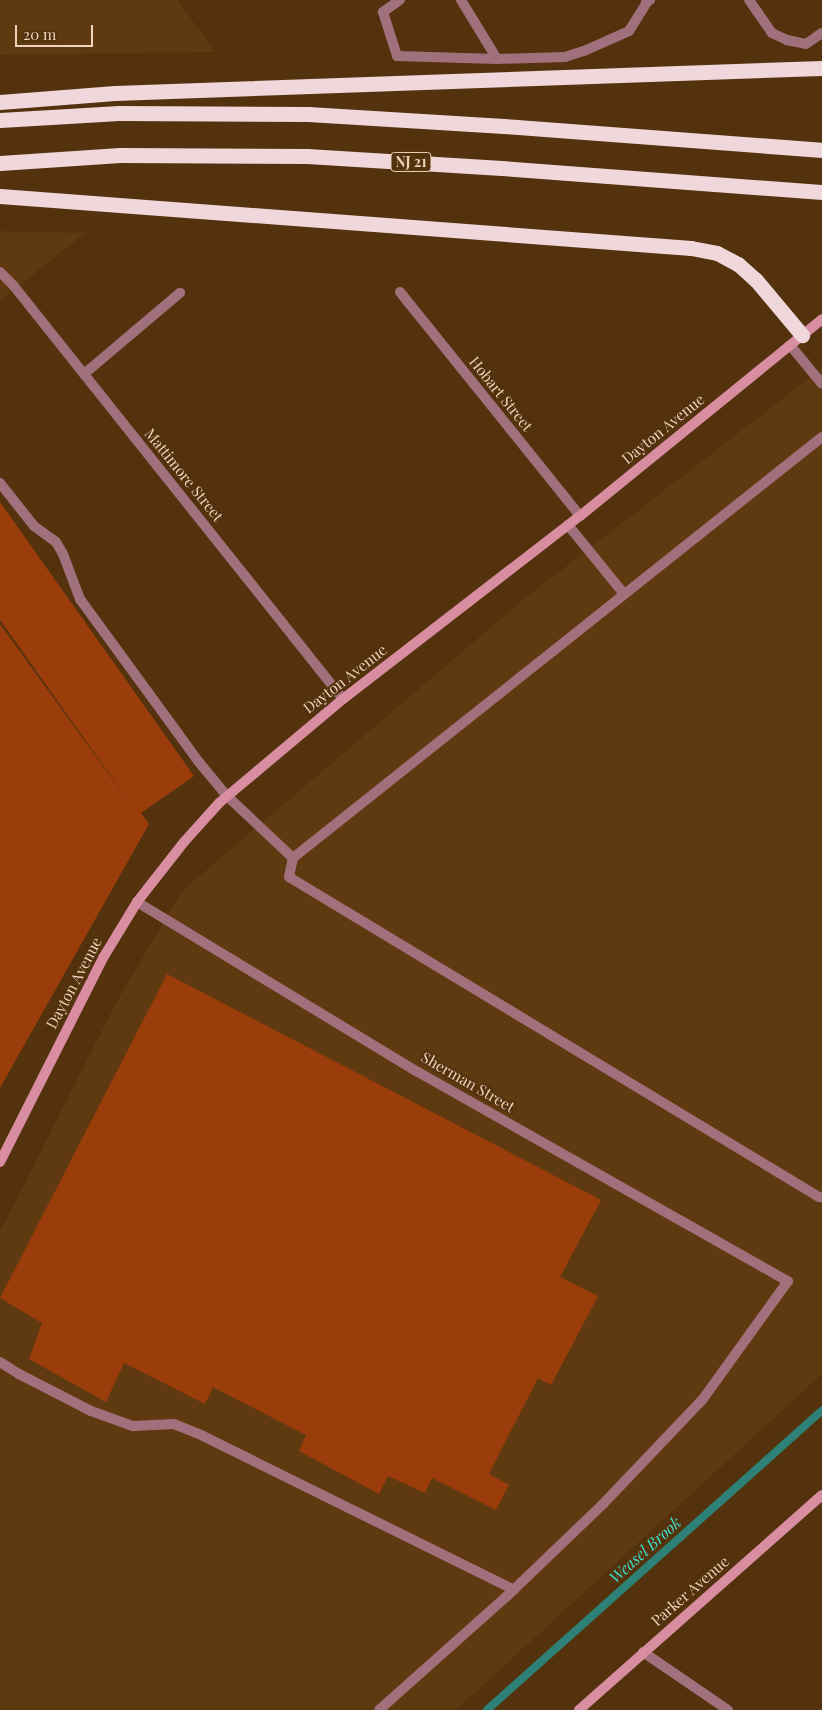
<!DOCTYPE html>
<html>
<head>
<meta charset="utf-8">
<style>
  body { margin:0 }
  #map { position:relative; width:822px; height:1710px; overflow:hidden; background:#54320e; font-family:"Playfair Display",serif }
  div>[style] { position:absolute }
  .built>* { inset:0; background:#5f390f }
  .stream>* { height:8px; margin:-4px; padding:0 4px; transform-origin:4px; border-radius:4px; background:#2d8176 }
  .building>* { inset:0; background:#9a3d0a }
  .lane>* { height:10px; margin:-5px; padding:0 5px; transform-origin:5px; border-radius:5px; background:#a0717c }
  .street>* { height:10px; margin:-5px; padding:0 5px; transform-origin:5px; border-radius:5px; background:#a0717c }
  .secondary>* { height:10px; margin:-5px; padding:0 5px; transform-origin:5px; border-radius:5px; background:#d88ea0 }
  .highway>* { height:15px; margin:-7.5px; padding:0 7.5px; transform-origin:7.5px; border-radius:7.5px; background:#efd7dc }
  span { translate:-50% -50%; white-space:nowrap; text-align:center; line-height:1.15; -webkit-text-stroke:4px #54320e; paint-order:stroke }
  .shield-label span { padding:1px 4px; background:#54320e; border:1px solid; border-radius:4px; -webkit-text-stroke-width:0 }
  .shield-label { font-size:14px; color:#efd4bd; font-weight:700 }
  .street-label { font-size:15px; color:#efd4bd }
  .water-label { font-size:16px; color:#3cdfcc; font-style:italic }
  .scale { position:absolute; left:15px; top:25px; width:78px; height:22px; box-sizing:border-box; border:2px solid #efd4bd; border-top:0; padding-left:6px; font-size:15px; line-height:18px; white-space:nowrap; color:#efd4bd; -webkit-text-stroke:4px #54320e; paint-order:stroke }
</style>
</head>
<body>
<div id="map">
  <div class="built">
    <div style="clip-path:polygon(0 0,177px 0,216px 52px,0 55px)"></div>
    <div style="clip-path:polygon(0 231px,85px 233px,0 301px)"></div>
    <div style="clip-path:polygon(822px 368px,822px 1374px,456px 1710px,0 1710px,0 1232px,117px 1001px,182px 891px,524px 599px)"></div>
  </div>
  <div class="stream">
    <div style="left:487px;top:1710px;width:449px;rotate:-41.8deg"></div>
  </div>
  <div class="building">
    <div style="clip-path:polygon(0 502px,194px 776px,141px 813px,149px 824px,0 1088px,0 624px,139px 816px,0 620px)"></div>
    <div style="clip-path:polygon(167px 974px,601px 1200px,560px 1277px,598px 1296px,551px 1385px,538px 1378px,489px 1474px,509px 1485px,496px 1510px,432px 1478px,425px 1493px,388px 1476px,379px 1494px,299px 1451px,306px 1435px,213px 1387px,205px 1404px,124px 1363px,106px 1402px,29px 1359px,42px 1323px,0 1298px)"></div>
  </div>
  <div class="lane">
    <div style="left:400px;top:0;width:21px;rotate:145deg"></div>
    <div style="left:383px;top:12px;width:46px;rotate:72.3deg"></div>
    <div style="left:397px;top:56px;width:100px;rotate:1.7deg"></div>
    <div style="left:497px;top:59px;width:68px;rotate:-1.7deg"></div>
    <div style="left:565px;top:57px;width:20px;rotate:-18deg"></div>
    <div style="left:584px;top:51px;width:49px;rotate:-24deg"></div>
    <div style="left:629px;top:31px;width:34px;rotate:-58deg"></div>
    <div style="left:461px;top:0;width:69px;rotate:58.6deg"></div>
    <div style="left:749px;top:0;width:40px;rotate:55.1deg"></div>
    <div style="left:772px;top:33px;width:17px;rotate:25deg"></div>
    <div style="left:787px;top:40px;width:19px;rotate:12deg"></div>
    <div style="left:806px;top:44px;width:19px;rotate:-35deg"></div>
    <div style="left:790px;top:345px;width:50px;rotate:50.6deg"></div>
    <div style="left:84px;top:374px;width:126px;rotate:-40.2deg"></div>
    <div style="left:822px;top:437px;width:676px;rotate:141.49deg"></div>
    <div style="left:293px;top:858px;width:19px;rotate:102deg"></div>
    <div style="left:289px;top:877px;width:619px;rotate:31.12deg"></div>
    <div style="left:819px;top:1197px;width:3px"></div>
    <div style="left:0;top:483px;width:55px;rotate:51.7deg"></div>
    <div style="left:34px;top:526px;width:27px;rotate:36deg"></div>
    <div style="left:56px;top:542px;width:14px;rotate:60deg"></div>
    <div style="left:63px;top:554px;width:48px;rotate:69.3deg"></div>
    <div style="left:80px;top:599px;width:200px;rotate:53.9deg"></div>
    <div style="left:198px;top:761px;width:45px;rotate:50.4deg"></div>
    <div style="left:227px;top:796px;width:91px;rotate:43.2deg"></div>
    <div style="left:568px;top:525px;width:89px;rotate:50.9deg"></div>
    <div style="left:137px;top:902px;width:328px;rotate:31.2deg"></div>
    <div style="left:418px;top:1072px;width:425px;rotate:29.5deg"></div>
    <div style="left:788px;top:1281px;width:145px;rotate:125.8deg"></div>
    <div style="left:703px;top:1399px;width:146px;rotate:133.6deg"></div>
    <div style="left:602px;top:1505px;width:132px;rotate:136.2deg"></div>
    <div style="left:507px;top:1596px;width:171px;rotate:138.3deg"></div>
    <div style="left:0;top:1362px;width:22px;rotate:32deg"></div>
    <div style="left:19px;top:1374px;width:81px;rotate:27.2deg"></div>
    <div style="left:91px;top:1411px;width:45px;rotate:19.7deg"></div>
    <div style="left:133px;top:1426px;width:41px;rotate:-2.8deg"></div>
    <div style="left:174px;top:1424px;width:31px;rotate:22deg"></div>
    <div style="left:203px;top:1436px;width:347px;rotate:26.3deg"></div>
  </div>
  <div class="street">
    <div style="left:646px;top:0;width:4px"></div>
    <div style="left:0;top:272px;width:18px;rotate:45deg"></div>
    <div style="left:13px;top:285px;width:529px;rotate:51.44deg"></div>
    <div style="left:400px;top:292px;width:287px;rotate:51.2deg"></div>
    <div style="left:643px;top:1652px;width:103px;rotate:34.3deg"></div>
  </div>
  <div class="secondary">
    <div style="left:0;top:1162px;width:229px;rotate:-63.2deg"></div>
    <div style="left:103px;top:958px;width:66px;rotate:-58.7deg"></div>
    <div style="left:137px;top:902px;width:76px;rotate:-51.9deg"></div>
    <div style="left:184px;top:842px;width:52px;rotate:-48.1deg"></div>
    <div style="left:219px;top:803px;width:162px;rotate:-40deg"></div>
    <div style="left:343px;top:699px;width:299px;rotate:-37.7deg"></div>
    <div style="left:580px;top:516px;width:312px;rotate:-39.1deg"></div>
    <div style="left:579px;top:1710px;width:324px;rotate:-41.5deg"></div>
  </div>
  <div class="highway">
    <div style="left:0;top:102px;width:115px;rotate:-4.5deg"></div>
    <div style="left:115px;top:93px;width:707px;rotate:-2.03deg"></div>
    <div style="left:0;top:120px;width:119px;rotate:-3.4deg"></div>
    <div style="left:119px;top:113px;width:189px;rotate:0.3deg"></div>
    <div style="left:308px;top:114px;width:196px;rotate:3.5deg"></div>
    <div style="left:504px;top:126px;width:319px;rotate:4.3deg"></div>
    <div style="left:0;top:163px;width:120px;rotate:-3.8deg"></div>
    <div style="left:120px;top:155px;width:187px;rotate:0.3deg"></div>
    <div style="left:307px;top:156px;width:195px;rotate:3.5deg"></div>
    <div style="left:502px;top:168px;width:321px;rotate:4.3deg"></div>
    <div style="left:0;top:196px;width:693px;rotate:4.3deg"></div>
    <div style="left:691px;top:248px;width:26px;rotate:11deg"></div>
    <div style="left:717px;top:253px;width:24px;rotate:28deg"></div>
    <div style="left:738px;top:264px;width:24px;rotate:42deg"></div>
    <div style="left:756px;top:280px;width:72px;rotate:50.1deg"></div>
  </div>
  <div class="shield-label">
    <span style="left:411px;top:162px">NJ 21</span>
  </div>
  <div class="street-label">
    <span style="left:501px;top:394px;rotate:51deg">Hobart Street</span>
    <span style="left:663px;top:429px;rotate:-39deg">Dayton Avenue</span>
    <span style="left:184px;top:475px;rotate:51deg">Mattimore Street</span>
    <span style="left:345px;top:679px;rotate:-38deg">Dayton Avenue</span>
    <span style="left:74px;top:983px;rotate:-62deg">Dayton Avenue</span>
    <span style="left:468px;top:1082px;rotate:30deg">Sherman Street</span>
    <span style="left:690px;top:1591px;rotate:-41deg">Parker Avenue</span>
  </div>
  <div class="water-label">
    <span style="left:645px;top:1550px;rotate:-42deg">Weasel Brook</span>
  </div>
  <div class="scale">20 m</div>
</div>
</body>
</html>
